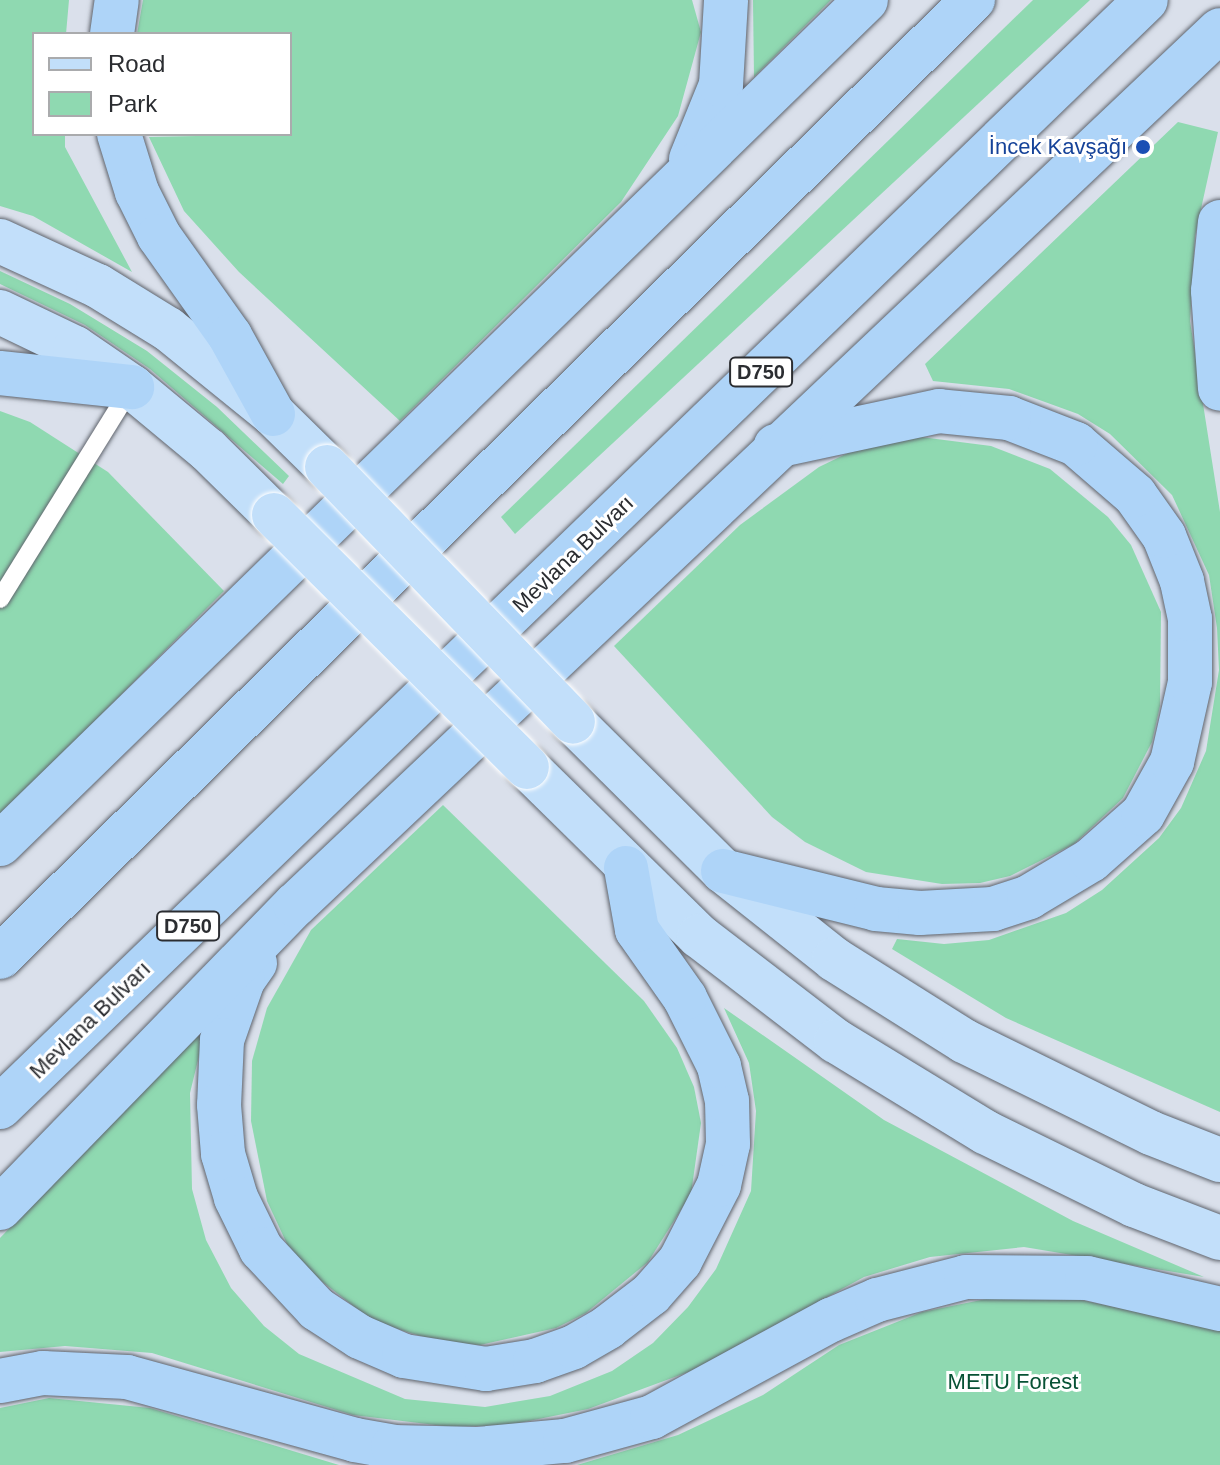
<!DOCTYPE html>
<html>
<head>
<meta charset="utf-8">
<style>
  body { margin:0 }
  #map { position:relative; width:1220px; height:1465px; overflow:hidden; background:#dae0eb; font-family:Helvetica,sans-serif }
  div>[style] { position:absolute }
  .green>* { inset:0; background:#8fd9b1 }
  .roads { filter:drop-shadow(0 0 2px #5f646d) drop-shadow(0 0 2px #5f646d) }
  .service>* { height:18px; margin:-9px; padding:0 9px; transform-origin:9px; border-radius:9px; background:#fff }
  .primary>* { height:44px; margin:-22px; padding:0 22px; transform-origin:22px; border-radius:22px; background:#c2dffa }
  .trunk>* { height:44px; margin:-22px; padding:0 22px; transform-origin:22px; border-radius:22px; background:#aed4f8 }
  .bridges { filter:drop-shadow(0 0 2px #fff) drop-shadow(0 0 2px #fff) }
  .primary-bridge>* { height:44px; margin:-22px; padding:0 22px; transform-origin:22px; border-radius:22px; background:#c2dffa }
  .dots>* { width:22px; height:22px; translate:-50% -50%; box-sizing:border-box; border:4px solid #fff; border-radius:50% }
  span { translate:-50% -50%; white-space:nowrap; text-align:center; line-height:1.15; -webkit-text-stroke:6px #fff; paint-order:stroke }
  .shield-label span { padding:2px 6px; background:#fff; border:2px solid; border-radius:6px; -webkit-text-stroke-width:0 }
  .shield-label { font-size:20px; color:#2b2d31; font-weight:700 }
  .transit-label { font-size:22px; color:#164399 }
  .right { translate:-100% -50%; text-align:right }
  .street-label { font-size:22px; color:#2b2d31 }
  .park-label { font-size:22px; color:#075235 }
  .legend { position:absolute; left:32px; top:32px; width:260px; height:104px; box-sizing:border-box; background:#fff; border:2px solid #aaabad; margin:0; padding:10px 14px; list-style:none; font-size:24px; color:#2b2d31 }
  .legend li { display:flex; align-items:center; gap:16px; height:40px }
  .legend b { width:40px; border:2px solid #aaabad }
</style>
</head>
<body>
<div id="map">
  <div class="green">
    <div style="clip-path:polygon(0 0,69px 0,66px 34px,34px 34px,34px 134px,65px 134px,65px 147px,132px 272px,33px 216px,0 206px)"></div>
    <div style="clip-path:polygon(143px 0,692px 0,701px 32px,678px 116px,621px 202px,400px 421px,239px 272px,184px 211px,149px 137px,290px 134px,290px 34px,137px 34px)"></div>
    <div style="clip-path:polygon(753px 0,831px 0,754px 77px)"></div>
    <div style="clip-path:polygon(1033px 0,1090px 0,515px 534px,501px 517px)"></div>
    <div style="clip-path:polygon(1178px 122px,1218px 132px,1195px 236px,1190px 321px,1220px 512px,1220px 1112px,1006px 1018px,892px 949px,897px 939px,944px 944px,989px 940px,1066px 913px,1102px 890px,1159px 838px,1181px 808px,1206px 751px,1219px 670px,1217px 628px,1209px 575px,1172px 495px,1110px 434px,1078px 414px,1009px 389px,933px 381px,925px 364px)"></div>
    <div style="clip-path:polygon(0 271px,70px 304px,147px 351px,217px 407px,289px 476px,283px 484px,150px 369px,85px 325px,0 284px)"></div>
    <div style="clip-path:polygon(0 411px,30px 422px,108px 472px,224px 591px,0 817px)"></div>
    <div style="clip-path:polygon(921px 437px,991px 446px,1050px 469px,1108px 517px,1131px 545px,1161px 612px,1160px 706px,1152px 742px,1123px 798px,1074px 844px,1010px 876px,980px 883px,942px 884px,866px 872px,805px 842px,772px 817px,614px 646px,740px 525px,819px 467px,850px 452px)"></div>
    <div style="clip-path:polygon(443px 805px,644px 1001px,677px 1048px,694px 1087px,701px 1123px,691px 1194px,648px 1262px,586px 1313px,556px 1328px,480px 1345px,444px 1343px,374px 1322px,311px 1273px,287px 1244px,267px 1201px,251px 1121px,252px 1061px,267px 1008px,311px 930px)"></div>
    <div style="clip-path:polygon(724px 1008px,884px 1120px,1073px 1221px,1204px 1277px,1024px 1247px,930px 1257px,864px 1277px,691px 1371px,588px 1409px,509px 1425px,452px 1427px,353px 1415px,152px 1353px,65px 1346px,0 1352px,0 1238px,207px 1023px,190px 1093px,192px 1189px,206px 1240px,231px 1288px,264px 1326px,299px 1354px,405px 1399px,485px 1407px,550px 1396px,612px 1371px,653px 1343px,688px 1307px,716px 1269px,751px 1191px,756px 1111px,749px 1063px)"></div>
    <div style="clip-path:polygon(1001px 1296px,1062px 1296px,1220px 1329px,1220px 1465px,577px 1465px,678px 1435px,763px 1395px,839px 1345px,922px 1312px)"></div>
    <div style="clip-path:polygon(49px 1398px,150px 1408px,339px 1465px,0 1465px,0 1408px)"></div>
  </div>
  <div class="roads">
    <div class="service">
      <div style="left:0;top:599px;width:247px;rotate:-58.2deg"></div>
    </div>
    <div class="primary">
      <div style="left:0;top:241px;width:108px;rotate:24.7deg"></div>
      <div style="left:98px;top:286px;width:82px;rotate:31.6deg"></div>
      <div style="left:168px;top:329px;width:135px;rotate:39deg"></div>
      <div style="left:273px;top:414px;width:76px;rotate:44.5deg"></div>
      <div style="left:0;top:312px;width:83px;rotate:25.6deg"></div>
      <div style="left:75px;top:348px;width:69px;rotate:34.4deg"></div>
      <div style="left:132px;top:387px;width:99px;rotate:39.7deg"></div>
      <div style="left:208px;top:450px;width:93px;rotate:44.6deg"></div>
      <div style="left:573px;top:722px;width:211px;rotate:44.8deg"></div>
      <div style="left:723px;top:871px;width:142px;rotate:38.4deg"></div>
      <div style="left:834px;top:959px;width:154px;rotate:32.2deg"></div>
      <div style="left:964px;top:1041px;width:208px;rotate:26.2deg"></div>
      <div style="left:1151px;top:1133px;width:74px;rotate:21.4deg"></div>
      <div style="left:527px;top:767px;width:241px;rotate:44.5deg"></div>
      <div style="left:699px;top:936px;width:173px;rotate:37.5deg"></div>
      <div style="left:836px;top:1041px;width:175px;rotate:31.4deg"></div>
      <div style="left:985px;top:1132px;width:166px;rotate:26.1deg"></div>
      <div style="left:1134px;top:1205px;width:92px;rotate:21deg"></div>
    </div>
    <div class="trunk">
      <div style="left:112px;top:34px;width:34px;rotate:-82deg"></div>
      <div style="left:119px;top:134px;width:61px;rotate:72.8deg"></div>
      <div style="left:137px;top:192px;width:49px;rotate:63.4deg"></div>
      <div style="left:159px;top:236px;width:123px;rotate:54.6deg"></div>
      <div style="left:230px;top:336px;width:89px;rotate:61.1deg"></div>
      <div style="left:691px;top:159px;width:80px;rotate:-67.9deg"></div>
      <div style="left:721px;top:85px;width:85px;rotate:-86.6deg"></div>
      <div style="left:1220px;top:222px;width:69px;rotate:95.8deg"></div>
      <div style="left:1213px;top:291px;width:98px;rotate:85.9deg"></div>
      <div style="left:0;top:373px;width:133px;rotate:6.1deg"></div>
      <div style="left:0;top:844px;width:1209px;rotate:-44.26deg"></div>
      <div style="left:723px;top:871px;width:158px;rotate:13.9deg"></div>
      <div style="left:876px;top:909px;width:44px;rotate:5.2deg"></div>
      <div style="left:920px;top:913px;width:73px;rotate:-3.1deg"></div>
      <div style="left:993px;top:909px;width:38px;rotate:-18deg"></div>
      <div style="left:1029px;top:897px;width:72px;rotate:-30.8deg"></div>
      <div style="left:1091px;top:860px;width:69px;rotate:-41.5deg"></div>
      <div style="left:1143px;top:814px;width:60px;rotate:-60.9deg"></div>
      <div style="left:1172px;top:762px;width:82px;rotate:-77.3deg"></div>
      <div style="left:1190px;top:682px;width:63px;rotate:-90deg"></div>
      <div style="left:1190px;top:619px;width:39px;rotate:-102deg"></div>
      <div style="left:1182px;top:581px;width:48px;rotate:-111.8deg"></div>
      <div style="left:1164px;top:536px;width:50px;rotate:-125.3deg"></div>
      <div style="left:1135px;top:495px;width:78px;rotate:-139.2deg"></div>
      <div style="left:1076px;top:444px;width:72px;rotate:-158.8deg"></div>
      <div style="left:1009px;top:418px;width:70px;rotate:-174.3deg"></div>
      <div style="left:939px;top:411px;width:167px;rotate:167.9deg"></div>
      <div style="left:0;top:957px;width:1365px;rotate:-44.53deg"></div>
      <div style="left:255px;top:963px;width:21px;rotate:125deg"></div>
      <div style="left:243px;top:980px;width:64px;rotate:109.3deg"></div>
      <div style="left:222px;top:1040px;width:65px;rotate:92.6deg"></div>
      <div style="left:219px;top:1105px;width:49px;rotate:85.3deg"></div>
      <div style="left:223px;top:1154px;width:46px;rotate:73.5deg"></div>
      <div style="left:236px;top:1198px;width:57px;rotate:63.9deg"></div>
      <div style="left:261px;top:1249px;width:82px;rotate:47deg"></div>
      <div style="left:317px;top:1309px;width:51px;rotate:33.1deg"></div>
      <div style="left:360px;top:1337px;width:48px;rotate:23.4deg"></div>
      <div style="left:404px;top:1356px;width:83px;rotate:9deg"></div>
      <div style="left:486px;top:1369px;width:50px;rotate:-9.3deg"></div>
      <div style="left:535px;top:1361px;width:41px;rotate:-19.7deg"></div>
      <div style="left:574px;top:1347px;width:39px;rotate:-30deg"></div>
      <div style="left:608px;top:1327px;width:54px;rotate:-37.5deg"></div>
      <div style="left:651px;top:1294px;width:44px;rotate:-48.7deg"></div>
      <div style="left:680px;top:1261px;width:85px;rotate:-62.8deg"></div>
      <div style="left:719px;top:1185px;width:42px;rotate:-77.6deg"></div>
      <div style="left:728px;top:1144px;width:43px;rotate:-91.3deg"></div>
      <div style="left:727px;top:1101px;width:36px;rotate:-103deg"></div>
      <div style="left:719px;top:1066px;width:76px;rotate:-116.6deg"></div>
      <div style="left:685px;top:998px;width:83px;rotate:-125.2deg"></div>
      <div style="left:637px;top:930px;width:63px;rotate:-100.1deg"></div>
      <div style="left:0;top:1107px;width:1593px;rotate:-44.01deg"></div>
      <div style="left:0;top:1208px;width:423px;rotate:-45.8deg"></div>
      <div style="left:295px;top:905px;width:1273px;rotate:-43.41deg"></div>
      <div style="left:0;top:1381px;width:44px;rotate:-10.5deg"></div>
      <div style="left:43px;top:1373px;width:84px;rotate:2.7deg"></div>
      <div style="left:127px;top:1377px;width:237px;rotate:15.4deg"></div>
      <div style="left:355px;top:1440px;width:39px;rotate:10deg"></div>
      <div style="left:393px;top:1447px;width:85px;rotate:1.3deg"></div>
      <div style="left:478px;top:1449px;width:87px;rotate:-5.3deg"></div>
      <div style="left:565px;top:1441px;width:90px;rotate:-15.4deg"></div>
      <div style="left:652px;top:1417px;width:204px;rotate:-28.5deg"></div>
      <div style="left:831px;top:1320px;width:50px;rotate:-23.5deg"></div>
      <div style="left:877px;top:1300px;width:92px;rotate:-14.5deg"></div>
      <div style="left:966px;top:1277px;width:121px;rotate:0.5deg"></div>
      <div style="left:1087px;top:1278px;width:137px;rotate:13.1deg"></div>
    </div>
  </div>
  <div class="bridges">
    <div class="primary-bridge">
      <div style="left:327px;top:467px;width:354px;rotate:46deg"></div>
      <div style="left:274px;top:515px;width:357px;rotate:44.9deg"></div>
    </div>
  </div>
  <div class="dots">
    <div style="left:1143px;top:147px;background:#1a4fb4"></div>
  </div>
  <div class="shield-label">
    <span style="left:761px;top:372px">D750</span>
    <span style="left:188px;top:926px">D750</span>
  </div>
  <div class="transit-label">
    <span class="right" style="left:1127px;top:147px">İncek Kavşağı</span>
  </div>
  <div class="street-label">
    <span style="left:573px;top:554px;rotate:-44deg">Mevlana Bulvarı</span>
    <span style="left:90px;top:1020px;rotate:-44deg">Mevlana Bulvarı</span>
  </div>
  <div class="park-label">
    <span style="left:1013px;top:1382px">METU Forest</span>
  </div>
  <ul class="legend">
  <li><b style="height:10px;background:#c2dffa"></b>Road</li>
  <li><b style="height:22px;background:#8fd9b1"></b>Park</li>
  </ul>
</div>
</body>
</html>
